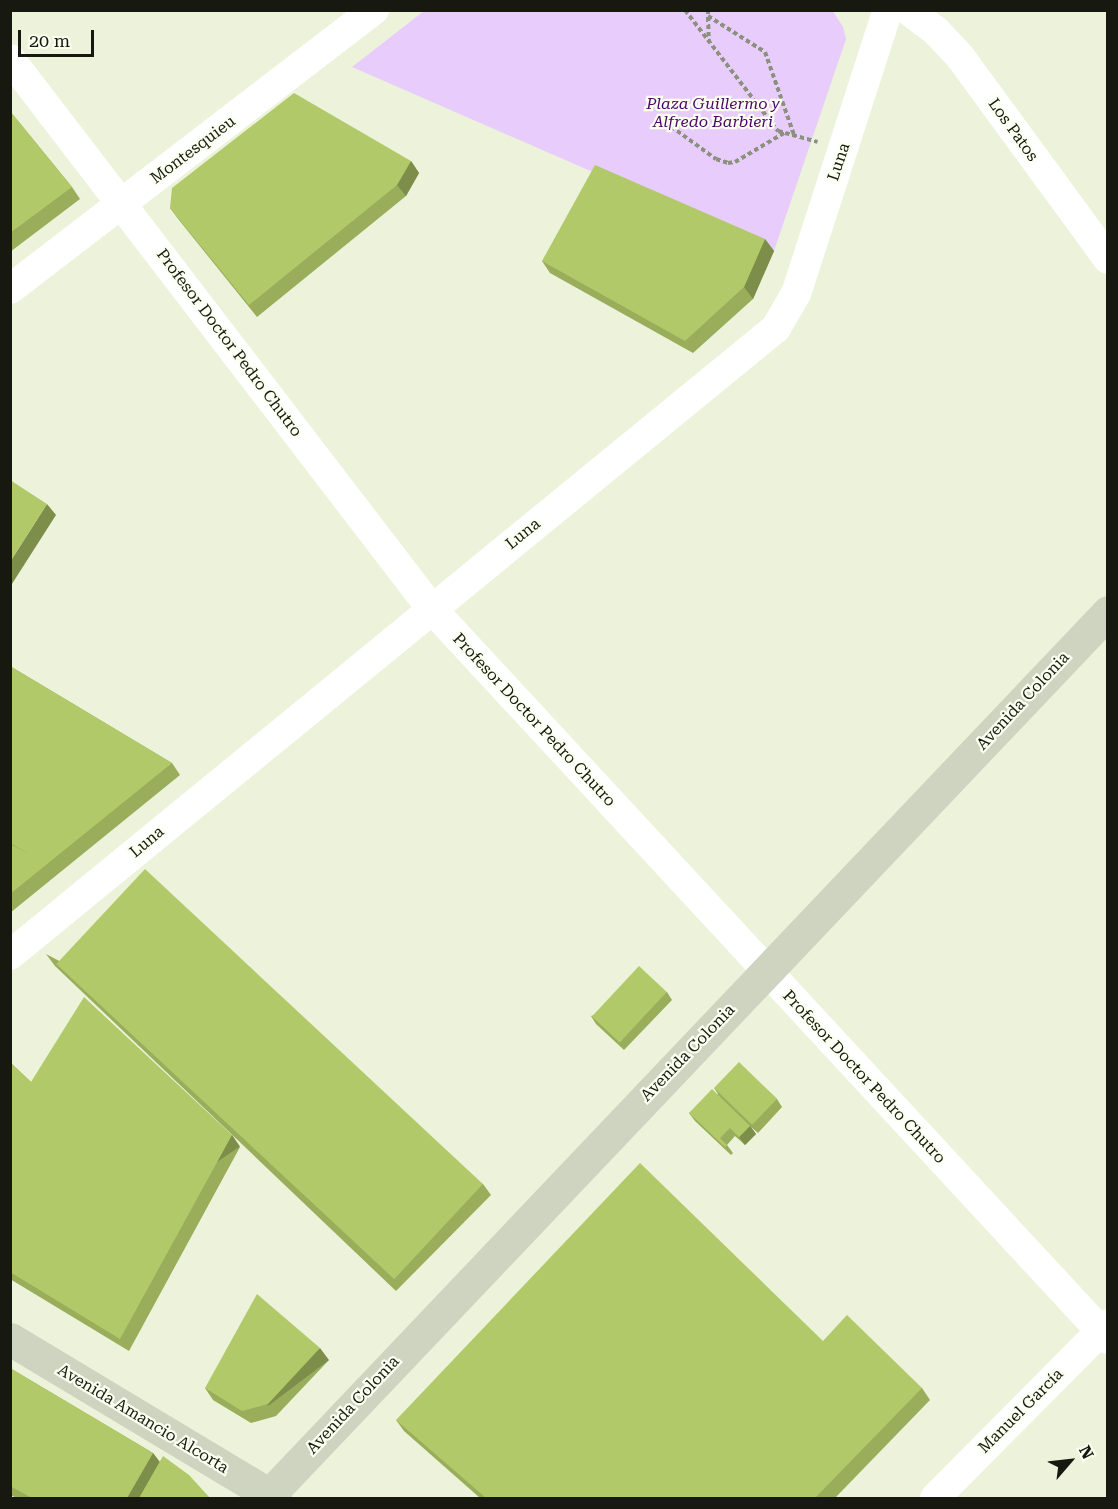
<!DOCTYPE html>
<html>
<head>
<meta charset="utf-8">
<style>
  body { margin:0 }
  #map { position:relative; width:1118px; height:1509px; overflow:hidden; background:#ecf3da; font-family:"Roboto Serif",serif }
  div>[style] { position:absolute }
  .green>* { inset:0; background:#e8ccfb }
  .path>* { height:4px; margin-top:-2px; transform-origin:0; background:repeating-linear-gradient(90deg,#8c917f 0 4.5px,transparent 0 7.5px) }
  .minor>* { height:30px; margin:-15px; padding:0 15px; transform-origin:15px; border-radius:15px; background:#fff }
  .secondary>* { height:33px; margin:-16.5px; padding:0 16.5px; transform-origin:16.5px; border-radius:16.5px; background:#cfd4c1 }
  .wall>* { inset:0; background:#99ad5b }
  .shaded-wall>* { inset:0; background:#7d8d4a; transform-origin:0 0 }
  .building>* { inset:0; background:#b2c96a; transform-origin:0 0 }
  span { translate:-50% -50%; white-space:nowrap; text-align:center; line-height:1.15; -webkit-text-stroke:4.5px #fafff0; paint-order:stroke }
  .park-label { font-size:16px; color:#4c0569; font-style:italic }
  .street-label { font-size:16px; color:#171910 }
  .frame { position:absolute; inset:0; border:12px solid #171910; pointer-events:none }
  .north { position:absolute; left:1040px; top:1431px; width:60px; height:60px; -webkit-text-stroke:4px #fafff0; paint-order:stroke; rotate:62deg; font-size:16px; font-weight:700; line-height:24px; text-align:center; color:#171910 }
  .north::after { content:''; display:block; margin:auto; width:21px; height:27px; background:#171910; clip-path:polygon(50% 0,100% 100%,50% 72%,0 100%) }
  .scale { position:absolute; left:18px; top:30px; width:76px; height:27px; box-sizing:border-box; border:3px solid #171910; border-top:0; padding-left:8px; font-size:18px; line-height:21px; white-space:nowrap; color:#171910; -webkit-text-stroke:4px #fafff0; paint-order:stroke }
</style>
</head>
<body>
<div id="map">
  <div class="green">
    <div style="clip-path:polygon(424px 11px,833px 11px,843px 27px,846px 39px,774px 251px,352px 67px)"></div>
  </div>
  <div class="path">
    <div style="left:685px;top:10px;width:153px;rotate:52.5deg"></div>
    <div style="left:778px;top:131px;width:41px;rotate:15.4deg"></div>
    <div style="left:708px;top:10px;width:6px;rotate:90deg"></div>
    <div style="left:708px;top:16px;width:67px;rotate:32.3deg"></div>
    <div style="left:765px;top:52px;width:88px;rotate:70.7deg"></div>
    <div style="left:708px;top:17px;width:25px;rotate:88deg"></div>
    <div style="left:665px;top:122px;width:63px;rotate:36deg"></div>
    <div style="left:716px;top:159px;width:13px;rotate:18deg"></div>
    <div style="left:728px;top:163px;width:7px;rotate:-8deg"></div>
    <div style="left:735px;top:162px;width:57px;rotate:-30.6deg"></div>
  </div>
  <div class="minor">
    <div style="left:908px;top:10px;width:35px;rotate:37deg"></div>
    <div style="left:936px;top:31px;width:37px;rotate:47deg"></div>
    <div style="left:961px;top:58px;width:249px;rotate:53.8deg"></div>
    <div style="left:10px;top:59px;width:692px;rotate:52.52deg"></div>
    <div style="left:431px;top:608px;width:996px;rotate:47.2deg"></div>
    <div style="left:10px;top:289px;width:459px;rotate:-37.5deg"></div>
    <div style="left:10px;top:955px;width:990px;rotate:-39.3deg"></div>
    <div style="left:776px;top:328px;width:39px;rotate:-60deg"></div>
    <div style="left:796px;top:294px;width:299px;rotate:-72.1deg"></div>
    <div style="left:935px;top:1498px;width:245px;rotate:-45.2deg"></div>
  </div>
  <div class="secondary">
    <div style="left:10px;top:1339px;width:309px;rotate:31deg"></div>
    <div style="left:269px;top:1495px;width:1218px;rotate:-46.46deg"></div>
  </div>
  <div class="wall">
    <div style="clip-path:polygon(10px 111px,72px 187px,80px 199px,10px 252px)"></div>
    <div style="clip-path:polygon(411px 161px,419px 173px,406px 196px,257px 317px,179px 220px,170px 208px)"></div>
    <div style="clip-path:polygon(765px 239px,774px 251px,753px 299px,693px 353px,550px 273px,542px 261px)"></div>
    <div style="clip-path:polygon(10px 666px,172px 763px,180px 775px,10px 913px)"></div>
    <div style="clip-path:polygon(46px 954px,483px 1184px,491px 1195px,396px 1291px,55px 966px)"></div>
    <div style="clip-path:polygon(667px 992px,672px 1000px,624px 1050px,596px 1024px,591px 1016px)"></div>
    <div style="clip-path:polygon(10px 1062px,31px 1082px,232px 1135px,240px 1147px,129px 1351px,10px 1279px)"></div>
    <div style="clip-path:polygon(714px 1088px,777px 1099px,782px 1107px,758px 1133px,751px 1127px,756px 1134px,745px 1145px,735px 1136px,727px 1145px,733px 1153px,731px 1155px,695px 1121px,689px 1113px,718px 1094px)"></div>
    <div style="clip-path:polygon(823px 1341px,922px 1388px,930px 1400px,835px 1498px,480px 1498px,404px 1431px,396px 1420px)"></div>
    <div style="clip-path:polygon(329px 1360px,276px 1416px,251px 1423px,213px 1400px,205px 1388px)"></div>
    <div style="clip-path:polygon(10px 1368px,153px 1453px,160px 1462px,210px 1498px,17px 1498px,10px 1495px)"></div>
  </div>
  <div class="shaded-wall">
    <div style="clip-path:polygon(411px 161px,419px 173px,406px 196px,397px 185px)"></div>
    <div style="clip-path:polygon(765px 239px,774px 251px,753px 299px,744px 287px)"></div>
    <div style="clip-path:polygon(47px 504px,56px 515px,10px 587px,10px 562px)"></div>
    <div style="clip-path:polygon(750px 1126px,756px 1134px,745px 1145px,739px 1137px)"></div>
    <div style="left:232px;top:1135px;width:14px;height:233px;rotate:56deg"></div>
    <div style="left:320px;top:1348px;width:15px;height:76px;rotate:53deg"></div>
    <div style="clip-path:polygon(153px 1453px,164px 1468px,147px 1498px,127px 1498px)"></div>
  </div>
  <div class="building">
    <div style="clip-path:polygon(294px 93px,411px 161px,397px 185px,249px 305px,170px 208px,172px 188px)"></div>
    <div style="clip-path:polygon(10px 111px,72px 187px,10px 233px)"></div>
    <div style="clip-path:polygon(595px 165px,765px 239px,744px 287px,685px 341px,542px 261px)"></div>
    <div style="clip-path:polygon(10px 480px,47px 504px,10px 562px)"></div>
    <div style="clip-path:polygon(10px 666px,172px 763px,10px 894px,10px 844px,29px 854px,10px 843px)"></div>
    <div style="left:145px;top:869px;width:462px;height:130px;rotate:43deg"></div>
    <div style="left:639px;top:966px;width:38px;height:69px;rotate:43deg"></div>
    <div style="clip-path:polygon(84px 997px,232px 1135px,120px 1339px,10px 1272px,10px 1062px,31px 1082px)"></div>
    <div style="left:739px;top:1062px;width:53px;height:36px;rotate:44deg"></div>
    <div style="clip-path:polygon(712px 1089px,750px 1126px,739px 1137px,730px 1128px,720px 1138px,727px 1145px,725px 1147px,689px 1113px)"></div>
    <div style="clip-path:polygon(640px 1163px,823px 1341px,847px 1315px,922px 1388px,815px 1498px,486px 1498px,396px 1420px)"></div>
    <div style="clip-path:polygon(257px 1294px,320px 1348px,268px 1404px,242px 1411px,205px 1388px)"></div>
    <div style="clip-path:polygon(10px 1368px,153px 1453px,127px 1498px,32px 1498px,10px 1486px)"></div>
    <div style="clip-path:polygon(163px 1456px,189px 1475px,210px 1498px,139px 1498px)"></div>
  </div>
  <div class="park-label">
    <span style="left:713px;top:113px">Plaza Guillermo y<br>Alfredo Barbieri</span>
  </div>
  <div class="street-label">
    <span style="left:1013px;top:130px;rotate:54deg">Los Patos</span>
    <span style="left:193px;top:150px;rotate:-37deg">Montesquieu</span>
    <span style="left:839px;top:162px;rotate:-72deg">Luna</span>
    <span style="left:229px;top:343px;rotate:53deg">Profesor Doctor Pedro Chutro</span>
    <span style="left:523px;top:534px;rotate:-39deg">Luna</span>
    <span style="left:1023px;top:701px;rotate:-47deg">Avenida Colonia</span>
    <span style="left:534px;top:720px;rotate:47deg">Profesor Doctor Pedro Chutro</span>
    <span style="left:147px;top:842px;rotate:-40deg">Luna</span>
    <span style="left:688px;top:1053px;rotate:-46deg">Avenida Colonia</span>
    <span style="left:864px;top:1077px;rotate:47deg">Profesor Doctor Pedro Chutro</span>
    <span style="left:353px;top:1405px;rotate:-47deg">Avenida Colonia</span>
    <span style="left:1021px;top:1411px;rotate:-45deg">Manuel García</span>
    <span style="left:143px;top:1419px;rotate:31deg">Avenida Amancio Alcorta</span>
  </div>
  <div class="frame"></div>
  <div class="north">N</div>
  <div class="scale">20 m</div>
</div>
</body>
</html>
